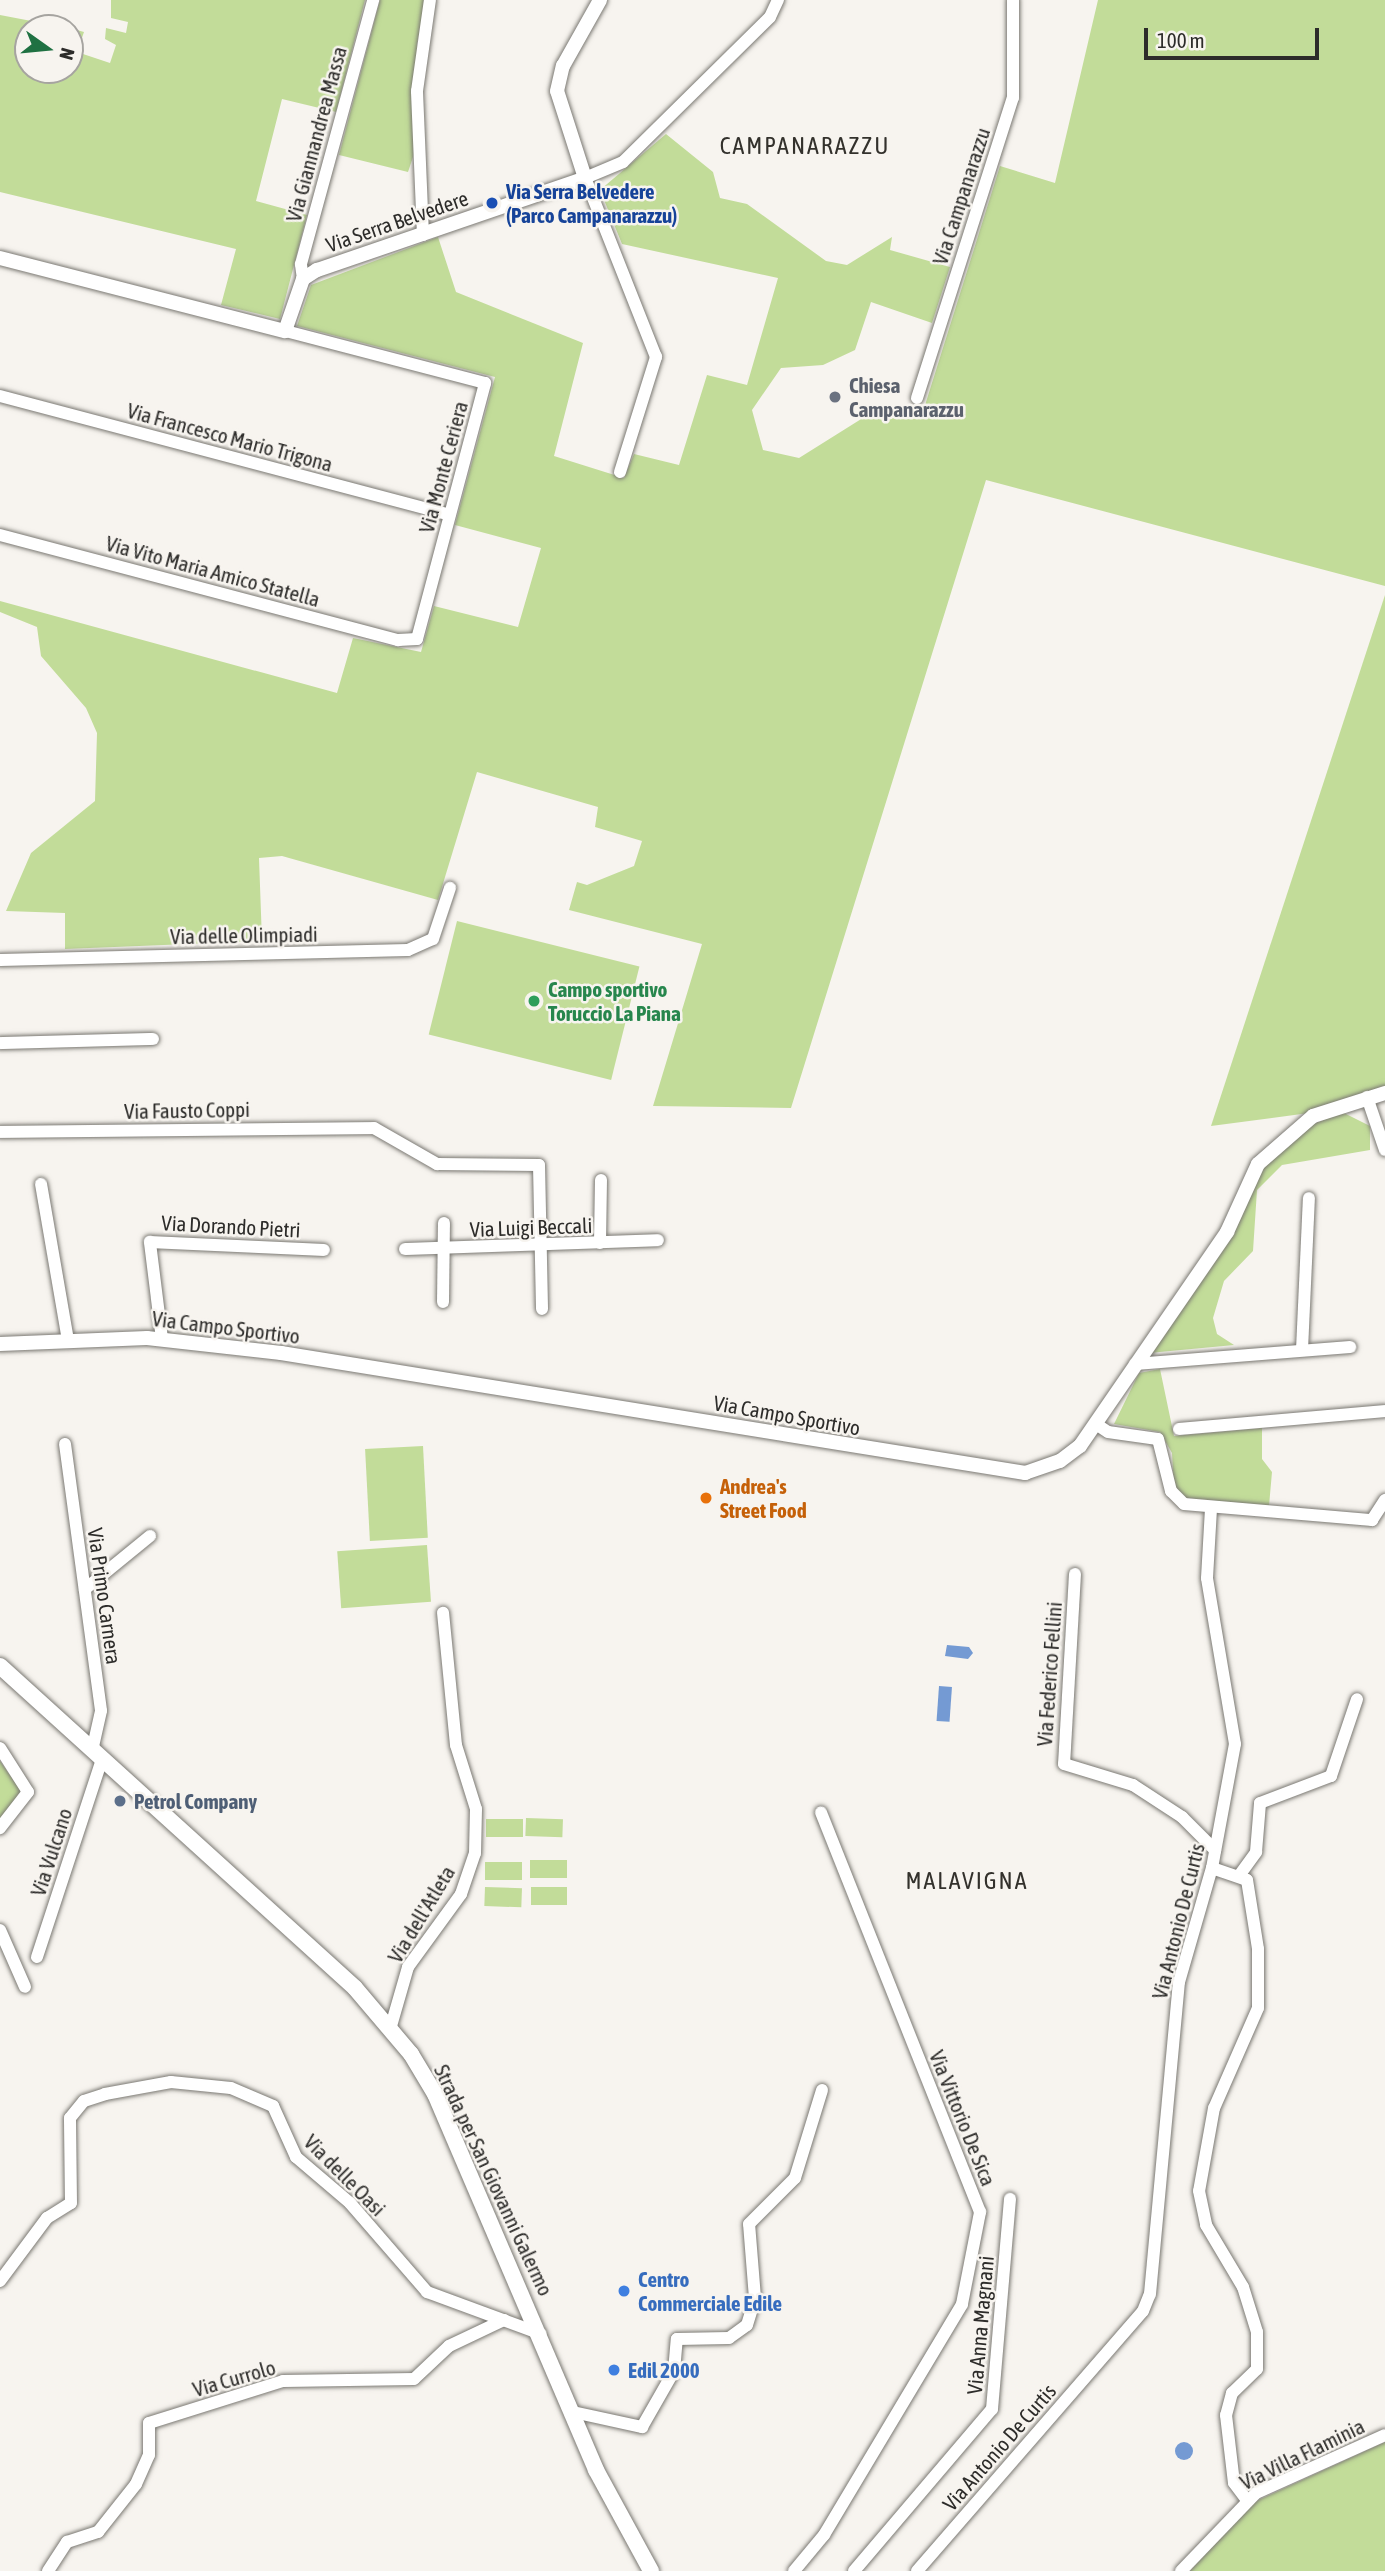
<!DOCTYPE html>
<html>
<head>
<meta charset="utf-8">
<style>
	body { margin:0 }
	#map { position:relative; width:1385px; height:2571px; overflow:hidden; background:#f7f4ef; font-family:"Asap Condensed",sans-serif }
	div>[style] { position:absolute }
	[style*='--x'] { left:calc(var(--x)*1px); top:calc(var(--y)*1px); width:calc(var(--w)*1px); rotate:calc(var(--a)*1deg) }
	.green>* { inset:0; background:#c2dc99; transform-origin:0 0 }
	.water>* { inset:0; background:#749ad3; transform-origin:0 0 }
	.round { border-radius:50% }
	.roads { filter:drop-shadow(0 0 2px #7a7872) drop-shadow(0 0 2px #7a7872) }
	.minor>* { height:12px; margin:-6px; padding:0 6px; transform-origin:6px; border-radius:6px; background:#fff }
	.tertiary>* { height:14px; margin:-7px; padding:0 7px; transform-origin:7px; border-radius:7px; background:#fff }
	.secondary>* { height:16px; margin:-8px; padding:0 8px; transform-origin:8px; border-radius:8px; background:#fff }
	.dots>* { width:19px; height:19px; translate:-50% -50%; box-sizing:border-box; border:4px solid #f7f4ef; border-radius:50% }
	span { translate:-50% -50%; white-space:nowrap; text-align:center; line-height:1.15; -webkit-text-stroke:5px #f7f4ef; paint-order:stroke }
	.street-label { font-size:21px; color:#2d2c2a }
	.transit-label { font-size:21px; color:#164399; font-weight:700 }
	.left { translate:0 -50%; text-align:left }
	.worship-label { font-size:21px; color:#5b616d; font-weight:700 }
	.leisure-label { font-size:21px; color:#27864d; font-weight:700 }
	.food-label { font-size:21px; color:#c56008; font-weight:700 }
	.service-label { font-size:21px; color:#4e5e75; font-weight:700 }
	.shop-label { font-size:21px; color:#366cbe; font-weight:700 }
	.quarter-label { font-size:24px; color:#33312c; letter-spacing:2px }
	.north { position:absolute; left:14px; top:14px; width:70px; height:70px; box-sizing:border-box; background:#f7f4ef; border:2px solid #a6a4a0; border-radius:50%; rotate:105deg; font-size:19px; font-weight:700; line-height:28px; text-align:center; color:#2d2c2a }
	.north::after { content:''; display:block; margin:auto; width:24px; height:32px; background:#1f7142; clip-path:polygon(50% 0,100% 100%,50% 72%,0 100%) }
	.scale { position:absolute; left:1144px; top:28px; width:175px; height:32px; box-sizing:border-box; border:4px solid #2d2c2a; border-top:0; padding-left:9px; font-size:21px; line-height:24px; white-space:nowrap; color:#2d2c2a; -webkit-text-stroke:5px #f7f4ef; paint-order:stroke }
</style>
</head>
<body>
<div id="map">
	<div class="green">
		<div style="clip-path:polygon(111px 0,365px 0,336px 112px,282px 99px,256px 201px,307px 215px,280px 319px,221px 305px,236px 249px,0 192px,0 15px,68px 28px,28px 28px,28px 70px,70px 70px,70px 28px,84px 32px,77px 52px,110px 63px,116px 45px,105px 39px,106px 28px,126px 33px,128px 22px,111px 18px)"></div>
		<div style="clip-path:polygon(380px 0,426px 0,417px 44px,415px 151px,408px 172px,339px 155px)"></div>
		<div style="clip-path:polygon(1098px 0,1385px 0,1385px 586px,986px 480px,791px 1108px,653px 1106px,702px 944px,569px 910px,577px 882px,587px 885px,634px 866px,642px 841px,595px 827px,598px 807px,477px 772px,438px 900px,282px 856px,259px 858px,262px 941px,65px 949px,65px 913px,6px 911px,31px 853px,95px 801px,97px 733px,86px 708px,41px 656px,37px 627px,0 612px,0 601px,337px 693px,353px 638px,421px 652px,434px 606px,518px 627px,541px 548px,455px 525px,495px 377px,297px 326px,311px 285px,438px 237px,456px 292px,583px 343px,554px 456px,624px 478px,634px 454px,679px 465px,707px 375px,747px 385px,778px 278px,622px 244px,600px 190px,666px 134px,713px 172px,720px 198px,747px 204px,826px 261px,847px 265px,892px 237px,890px 250px,950px 267px,932px 323px,871px 302px,855px 350px,823px 365px,781px 368px,752px 410px,763px 450px,799px 458px,866px 416px,921px 418px,1000px 166px,1055px 183px)"></div>
		<div style="clip-path:polygon(1385px 595px,1385px 1087px,1309px 1113px,1211px 1126px)"></div>
		<div style="left:457px;top:921px;width:188px;height:117px;rotate:14deg"></div>
		<div style="clip-path:polygon(1342px 1112px,1370px 1126px,1370px 1150px,1282px 1165px,1257px 1190px,1253px 1251px,1224px 1281px,1213px 1318px,1217px 1334px,1234px 1345px,1149px 1353px,1264px 1166px,1307px 1127px)"></div>
		<div style="clip-path:polygon(1160px 1369px,1174px 1436px,1262px 1428px,1262px 1459px,1272px 1472px,1269px 1506px,1186px 1498px,1174px 1488px,1172px 1453px,1160px 1432px,1114px 1424px,1139px 1373px)"></div>
		<div style="left:423px;top:1446px;width:92px;height:58px;rotate:87deg"></div>
		<div style="left:427px;top:1545px;width:57px;height:90px;rotate:86deg"></div>
		<div style="clip-path:polygon(0 1761px,21px 1791px,0 1820px)"></div>
		<div style="left:526px;top:1818px;width:37px;height:18px;rotate:2deg"></div>
		<div style="left:486px;top:1819px;width:37px;height:18px"></div>
		<div style="left:530px;top:1860px;width:37px;height:18px"></div>
		<div style="left:485px;top:1862px;width:37px;height:18px"></div>
		<div style="left:485px;top:1887px;width:37px;height:19px;rotate:2deg"></div>
		<div style="left:531px;top:1887px;width:36px;height:18px"></div>
		<div style="clip-path:polygon(1385px 2442px,1385px 2571px,1190px 2571px,1252px 2503px)"></div>
	</div>
	<div class="water">
		<div style="clip-path:polygon(947px 1645px,969px 1647px,973px 1653px,968px 1659px,945px 1656px)"></div>
		<div style="left:939px;top:1686px;width:13px;height:35px;rotate:4deg"></div>
		<div class="round" style="left:1175px;top:2442px;width:18px;height:18px"></div>
	</div>
	<div class="roads">
		<div class="minor">
			<div style="--x:423;--y:235;--w:144;--a:-92.4"></div>
			<div style="--x:417;--y:91;--w:92;--a:-81.9"></div>
			<div style="--x:303;--y:279;--w:15;--a:-98"></div>
			<div style="--x:301;--y:264;--w:274;--a:-74.7"></div>
			<div style="--x:0;--y:396;--w:465;--a:14.8"></div>
			<div style="--x:917;--y:398;--w:315;--a:-72.3"></div>
			<div style="--x:1013;--y:98;--w:98;--a:-90"></div>
			<div style="--x:620;--y:472;--w:121;--a:-72.6"></div>
			<div style="--x:656;--y:357;--w:193;--a:-111.6"></div>
			<div style="--x:585;--y:178;--w:41;--a:-22.8"></div>
			<div style="--x:623;--y:162;--w:206;--a:-44.6"></div>
			<div style="--x:770;--y:17;--w:19;--a:-65"></div>
			<div style="--x:0;--y:535;--w:412;--a:14.8"></div>
			<div style="--x:398;--y:640;--w:19;--a:-3"></div>
			<div style="--x:417;--y:639;--w:265;--a:-75.1"></div>
			<div style="--x:485;--y:383;--w:207;--a:-165.4"></div>
			<div style="--x:0;--y:960;--w:408;--a:-1.4"></div>
			<div style="--x:408;--y:950;--w:27;--a:-24"></div>
			<div style="--x:433;--y:939;--w:54;--a:-71.6"></div>
			<div style="--x:0;--y:1043;--w:153;--a:-1.5"></div>
			<div style="--x:1367;--y:1097;--w:56;--a:71.2"></div>
			<div style="--x:0;--y:1132;--w:374;--a:-0.6"></div>
			<div style="--x:374;--y:1128;--w:73;--a:29.7"></div>
			<div style="--x:437;--y:1164;--w:102;--a:0.6"></div>
			<div style="--x:539;--y:1165;--w:144;--a:88.8"></div>
			<div style="--x:41;--y:1184;--w:158;--a:80.2"></div>
			<div style="--x:600;--y:1243;--w:63;--a:-89.1"></div>
			<div style="--x:405;--y:1249;--w:253;--a:-2"></div>
			<div style="--x:443;--y:1302;--w:79;--a:-89.3"></div>
			<div style="--x:162;--y:1339;--w:98;--a:-97.1"></div>
			<div style="--x:150;--y:1242;--w:174;--a:2.6"></div>
			<div style="--x:1302;--y:1350;--w:152;--a:-87.4"></div>
			<div style="--x:1135;--y:1364;--w:216;--a:-4.5"></div>
			<div style="--x:1096;--y:1424;--w:14;--a:34"></div>
			<div style="--x:1108;--y:1432;--w:50;--a:8"></div>
			<div style="--x:1158;--y:1439;--w:54;--a:76"></div>
			<div style="--x:1171;--y:1491;--w:18;--a:45"></div>
			<div style="--x:1184;--y:1504;--w:189;--a:4.9"></div>
			<div style="--x:1372;--y:1520;--w:24;--a:-57"></div>
			<div style="--x:1179;--y:1429;--w:207;--a:-5"></div>
			<div style="--x:65;--y:1444;--w:269;--a:82.3"></div>
			<div style="--x:101;--y:1711;--w:41;--a:102.7"></div>
			<div style="--x:1075;--y:1574;--w:190;--a:93.3"></div>
			<div style="--x:1064;--y:1764;--w:72;--a:16.9"></div>
			<div style="--x:1133;--y:1785;--w:59;--a:33.1"></div>
			<div style="--x:1182;--y:1817;--w:47;--a:45"></div>
			<div style="--x:85;--y:1589;--w:84;--a:-39.2"></div>
			<div style="--x:0;--y:1748;--w:52;--a:57.5"></div>
			<div style="--x:28;--y:1792;--w:46;--a:127.9"></div>
			<div style="--x:1212;--y:1868;--w:37;--a:19"></div>
			<div style="--x:1247;--y:1880;--w:70;--a:80.9"></div>
			<div style="--x:1258;--y:1949;--w:59;--a:90"></div>
			<div style="--x:1258;--y:2008;--w:109;--a:113.7"></div>
			<div style="--x:1214;--y:2108;--w:84;--a:100.2"></div>
			<div style="--x:1199;--y:2191;--w:35;--a:78"></div>
			<div style="--x:1206;--y:2225;--w:72;--a:59.2"></div>
			<div style="--x:1243;--y:2287;--w:47;--a:72.7"></div>
			<div style="--x:1257;--y:2332;--w:37;--a:90"></div>
			<div style="--x:1257;--y:2369;--w:35;--a:136"></div>
			<div style="--x:1232;--y:2393;--w:23;--a:105"></div>
			<div style="--x:1226;--y:2415;--w:68;--a:83.3"></div>
			<div style="--x:1234;--y:2483;--w:20;--a:53"></div>
			<div style="--x:1241;--y:1873;--w:26;--a:-54"></div>
			<div style="--x:1256;--y:1852;--w:49;--a:-85.3"></div>
			<div style="--x:1260;--y:1803;--w:76;--a:-20.8"></div>
			<div style="--x:1331;--y:1776;--w:81;--a:-71.3"></div>
			<div style="--x:0;--y:1930;--w:62;--a:66.3"></div>
			<div style="--x:37;--y:1957;--w:208;--a:-71.8"></div>
			<div style="--x:391;--y:2026;--w:61;--a:-73.9"></div>
			<div style="--x:408;--y:1967;--w:90;--a:-54"></div>
			<div style="--x:461;--y:1894;--w:43;--a:-71.1"></div>
			<div style="--x:475;--y:1853;--w:44;--a:-88.7"></div>
			<div style="--x:476;--y:1809;--w:67;--a:-107.4"></div>
			<div style="--x:456;--y:1745;--w:133;--a:-95.6"></div>
			<div style="--x:0;--y:2281;--w:79;--a:-53.3"></div>
			<div style="--x:47;--y:2218;--w:28;--a:-32"></div>
			<div style="--x:71;--y:2203;--w:85;--a:-90.7"></div>
			<div style="--x:70;--y:2118;--w:22;--a:-51"></div>
			<div style="--x:84;--y:2101;--w:22;--a:-18"></div>
			<div style="--x:105;--y:2094;--w:67;--a:-10.3"></div>
			<div style="--x:171;--y:2082;--w:60;--a:5.7"></div>
			<div style="--x:231;--y:2088;--w:46;--a:23.2"></div>
			<div style="--x:273;--y:2106;--w:56;--a:65.7"></div>
			<div style="--x:296;--y:2157;--w:71;--a:40.4"></div>
			<div style="--x:350;--y:2203;--w:118;--a:49.1"></div>
			<div style="--x:427;--y:2292;--w:121;--a:20.2"></div>
			<div style="--x:573;--y:2412;--w:71;--a:12.3"></div>
			<div style="--x:642;--y:2427;--w:64;--a:-60.3"></div>
			<div style="--x:674;--y:2371;--w:32;--a:-85"></div>
			<div style="--x:677;--y:2339;--w:52;--a:-1.1"></div>
			<div style="--x:729;--y:2338;--w:22;--a:-36"></div>
			<div style="--x:747;--y:2325;--w:28;--a:-73"></div>
			<div style="--x:755;--y:2298;--w:74;--a:-94.6"></div>
			<div style="--x:749;--y:2224;--w:65;--a:-45"></div>
			<div style="--x:795;--y:2178;--w:92;--a:-72.9"></div>
			<div style="--x:48;--y:2571;--w:35;--a:-57"></div>
			<div style="--x:67;--y:2542;--w:33;--a:-18"></div>
			<div style="--x:98;--y:2532;--w:61;--a:-51.6"></div>
			<div style="--x:136;--y:2484;--w:32;--a:-66"></div>
			<div style="--x:149;--y:2455;--w:32;--a:-90"></div>
			<div style="--x:149;--y:2423;--w:140;--a:-17.4"></div>
			<div style="--x:283;--y:2381;--w:131;--a:-0.9"></div>
			<div style="--x:414;--y:2379;--w:48;--a:-43.3"></div>
			<div style="--x:449;--y:2346;--w:61;--a:-25.3"></div>
			<div style="--x:794;--y:2571;--w:47;--a:-50.2"></div>
			<div style="--x:824;--y:2535;--w:269;--a:-59.1"></div>
			<div style="--x:962;--y:2304;--w:94;--a:-78.9"></div>
			<div style="--x:980;--y:2212;--w:430;--a:-111.7"></div>
			<div style="--x:854;--y:2571;--w:213;--a:-49.6"></div>
			<div style="--x:992;--y:2409;--w:211;--a:-85.1"></div>
			<div style="--x:917;--y:2571;--w:344;--a:-49"></div>
			<div style="--x:1143;--y:2311;--w:18;--a:-68"></div>
			<div style="--x:1150;--y:2294;--w:313;--a:-84.7"></div>
			<div style="--x:1179;--y:1982;--w:119;--a:-73.9"></div>
			<div style="--x:1212;--y:1868;--w:126;--a:-79.5"></div>
			<div style="--x:1235;--y:1744;--w:168;--a:-99.6"></div>
			<div style="--x:1207;--y:1578;--w:70;--a:-86.7"></div>
			<div style="--x:1181;--y:2571;--w:108;--a:-46.1"></div>
			<div style="--x:1256;--y:2493;--w:141;--a:-24.2"></div>
		</div>
		<div class="tertiary">
			<div style="--x:0;--y:258;--w:294;--a:14.4"></div>
			<div style="--x:285;--y:331;--w:55;--a:-70.9"></div>
			<div style="--x:303;--y:279;--w:17;--a:-33"></div>
			<div style="--x:317;--y:270;--w:283;--a:-18.9"></div>
			<div style="--x:585;--y:178;--w:91;--a:-107.8"></div>
			<div style="--x:557;--y:91;--w:26;--a:-77"></div>
			<div style="--x:563;--y:66;--w:76;--a:-60.7"></div>
			<div style="--x:0;--y:1344;--w:147;--a:-2.3"></div>
			<div style="--x:147;--y:1338;--w:135;--a:6.4"></div>
			<div style="--x:281;--y:1353;--w:754;--a:9.16"></div>
			<div style="--x:1025;--y:1473;--w:37;--a:-19"></div>
			<div style="--x:1060;--y:1461;--w:25;--a:-37"></div>
			<div style="--x:1080;--y:1446;--w:260;--a:-55.5"></div>
			<div style="--x:1227;--y:1232;--w:75;--a:-65.5"></div>
			<div style="--x:1258;--y:1164;--w:73;--a:-41.1"></div>
			<div style="--x:1313;--y:1116;--w:76;--a:-17.7"></div>
		</div>
		<div class="secondary">
			<div style="--x:0;--y:1666;--w:479;--a:42.2"></div>
			<div style="--x:355;--y:1988;--w:87;--a:49.7"></div>
			<div style="--x:411;--y:2054;--w:47;--a:59"></div>
			<div style="--x:435;--y:2094;--w:409;--a:66.8"></div>
			<div style="--x:596;--y:2470;--w:115;--a:61.4"></div>
		</div>
	</div>
	<div class="dots">
		<div style="left:492px;top:203px;background:#1a4fb4"></div>
		<div style="left:835px;top:397px;background:#6b7280"></div>
		<div style="left:534px;top:1001px;background:#2e9e5b"></div>
		<div style="left:706px;top:1498px;background:#e8710a"></div>
		<div style="left:120px;top:1801px;background:#5c6f8a"></div>
		<div style="left:624px;top:2291px;background:#3f7fe0"></div>
		<div style="left:614px;top:2370px;background:#3f7fe0"></div>
	</div>
	<div class="street-label">
		<span style="left:316px;top:134px;rotate:-75deg">Via Giannandrea Massa</span>
		<span style="left:961px;top:196px;rotate:-72deg">Via Campanarazzu</span>
		<span style="left:397px;top:221px;rotate:-19deg">Via Serra Belvedere</span>
		<span style="left:230px;top:437px;rotate:15deg">Via Francesco Mario Trigona</span>
		<span style="left:443px;top:467px;rotate:-75deg">Via Monte Ceriera</span>
		<span style="left:213px;top:571px;rotate:15deg">Via Vito Maria Amico Statella</span>
		<span style="left:244px;top:935px;rotate:-1deg">Via delle Olimpiadi</span>
		<span style="left:187px;top:1110px;rotate:-1deg">Via Fausto Coppi</span>
		<span style="left:231px;top:1226px;rotate:3deg">Via Dorando Pietri</span>
		<span style="left:531px;top:1227px;rotate:-2deg">Via Luigi Beccali</span>
		<span style="left:226px;top:1327px;rotate:7deg">Via Campo Sportivo</span>
		<span style="left:787px;top:1415px;rotate:10deg">Via Campo Sportivo</span>
		<span style="left:105px;top:1596px;rotate:82deg">Via Primo Carnera</span>
		<span style="left:1049px;top:1674px;rotate:-86deg">Via Federico Fellini</span>
		<span style="left:51px;top:1852px;rotate:-72deg">Via Vulcano</span>
		<span style="left:421px;top:1914px;rotate:-59deg">Via dell'Atleta</span>
		<span style="left:1178px;top:1921px;rotate:-76deg">Via Antonio De Curtis</span>
		<span style="left:963px;top:2118px;rotate:68deg">Via Vittorio De Sica</span>
		<span style="left:345px;top:2175px;rotate:45deg">Via delle Oasi</span>
		<span style="left:494px;top:2180px;rotate:65deg">Strada per San Giovanni Galermo</span>
		<span style="left:980px;top:2325px;rotate:-85deg">Via Anna Magnani</span>
		<span style="left:234px;top:2378px;rotate:-16deg">Via Currolo</span>
		<span style="left:999px;top:2447px;rotate:-49deg">Via Antonio De Curtis</span>
		<span style="left:1302px;top:2454px;rotate:-26deg">Via Villa Flaminia</span>
	</div>
	<div class="transit-label">
		<span class="left" style="left:506px;top:203px">Via Serra Belvedere<br>(Parco Campanarazzu)</span>
	</div>
	<div class="worship-label">
		<span class="left" style="left:849px;top:397px">Chiesa<br>Campanarazzu</span>
	</div>
	<div class="leisure-label">
		<span class="left" style="left:548px;top:1001px">Campo sportivo<br>Toruccio La Piana</span>
	</div>
	<div class="food-label">
		<span class="left" style="left:720px;top:1498px">Andrea's<br>Street Food</span>
	</div>
	<div class="service-label">
		<span class="left" style="left:134px;top:1801px">Petrol Company</span>
	</div>
	<div class="shop-label">
		<span class="left" style="left:638px;top:2291px">Centro<br>Commerciale Edile</span>
		<span class="left" style="left:628px;top:2370px">Edil 2000</span>
	</div>
	<div class="quarter-label">
		<span style="left:805px;top:146px">CAMPANARAZZU</span>
		<span style="left:967px;top:1881px">MALAVIGNA</span>
	</div>
	<div class="north">N</div>
	<div class="scale">100 m</div>
</div>
</body>
</html>
